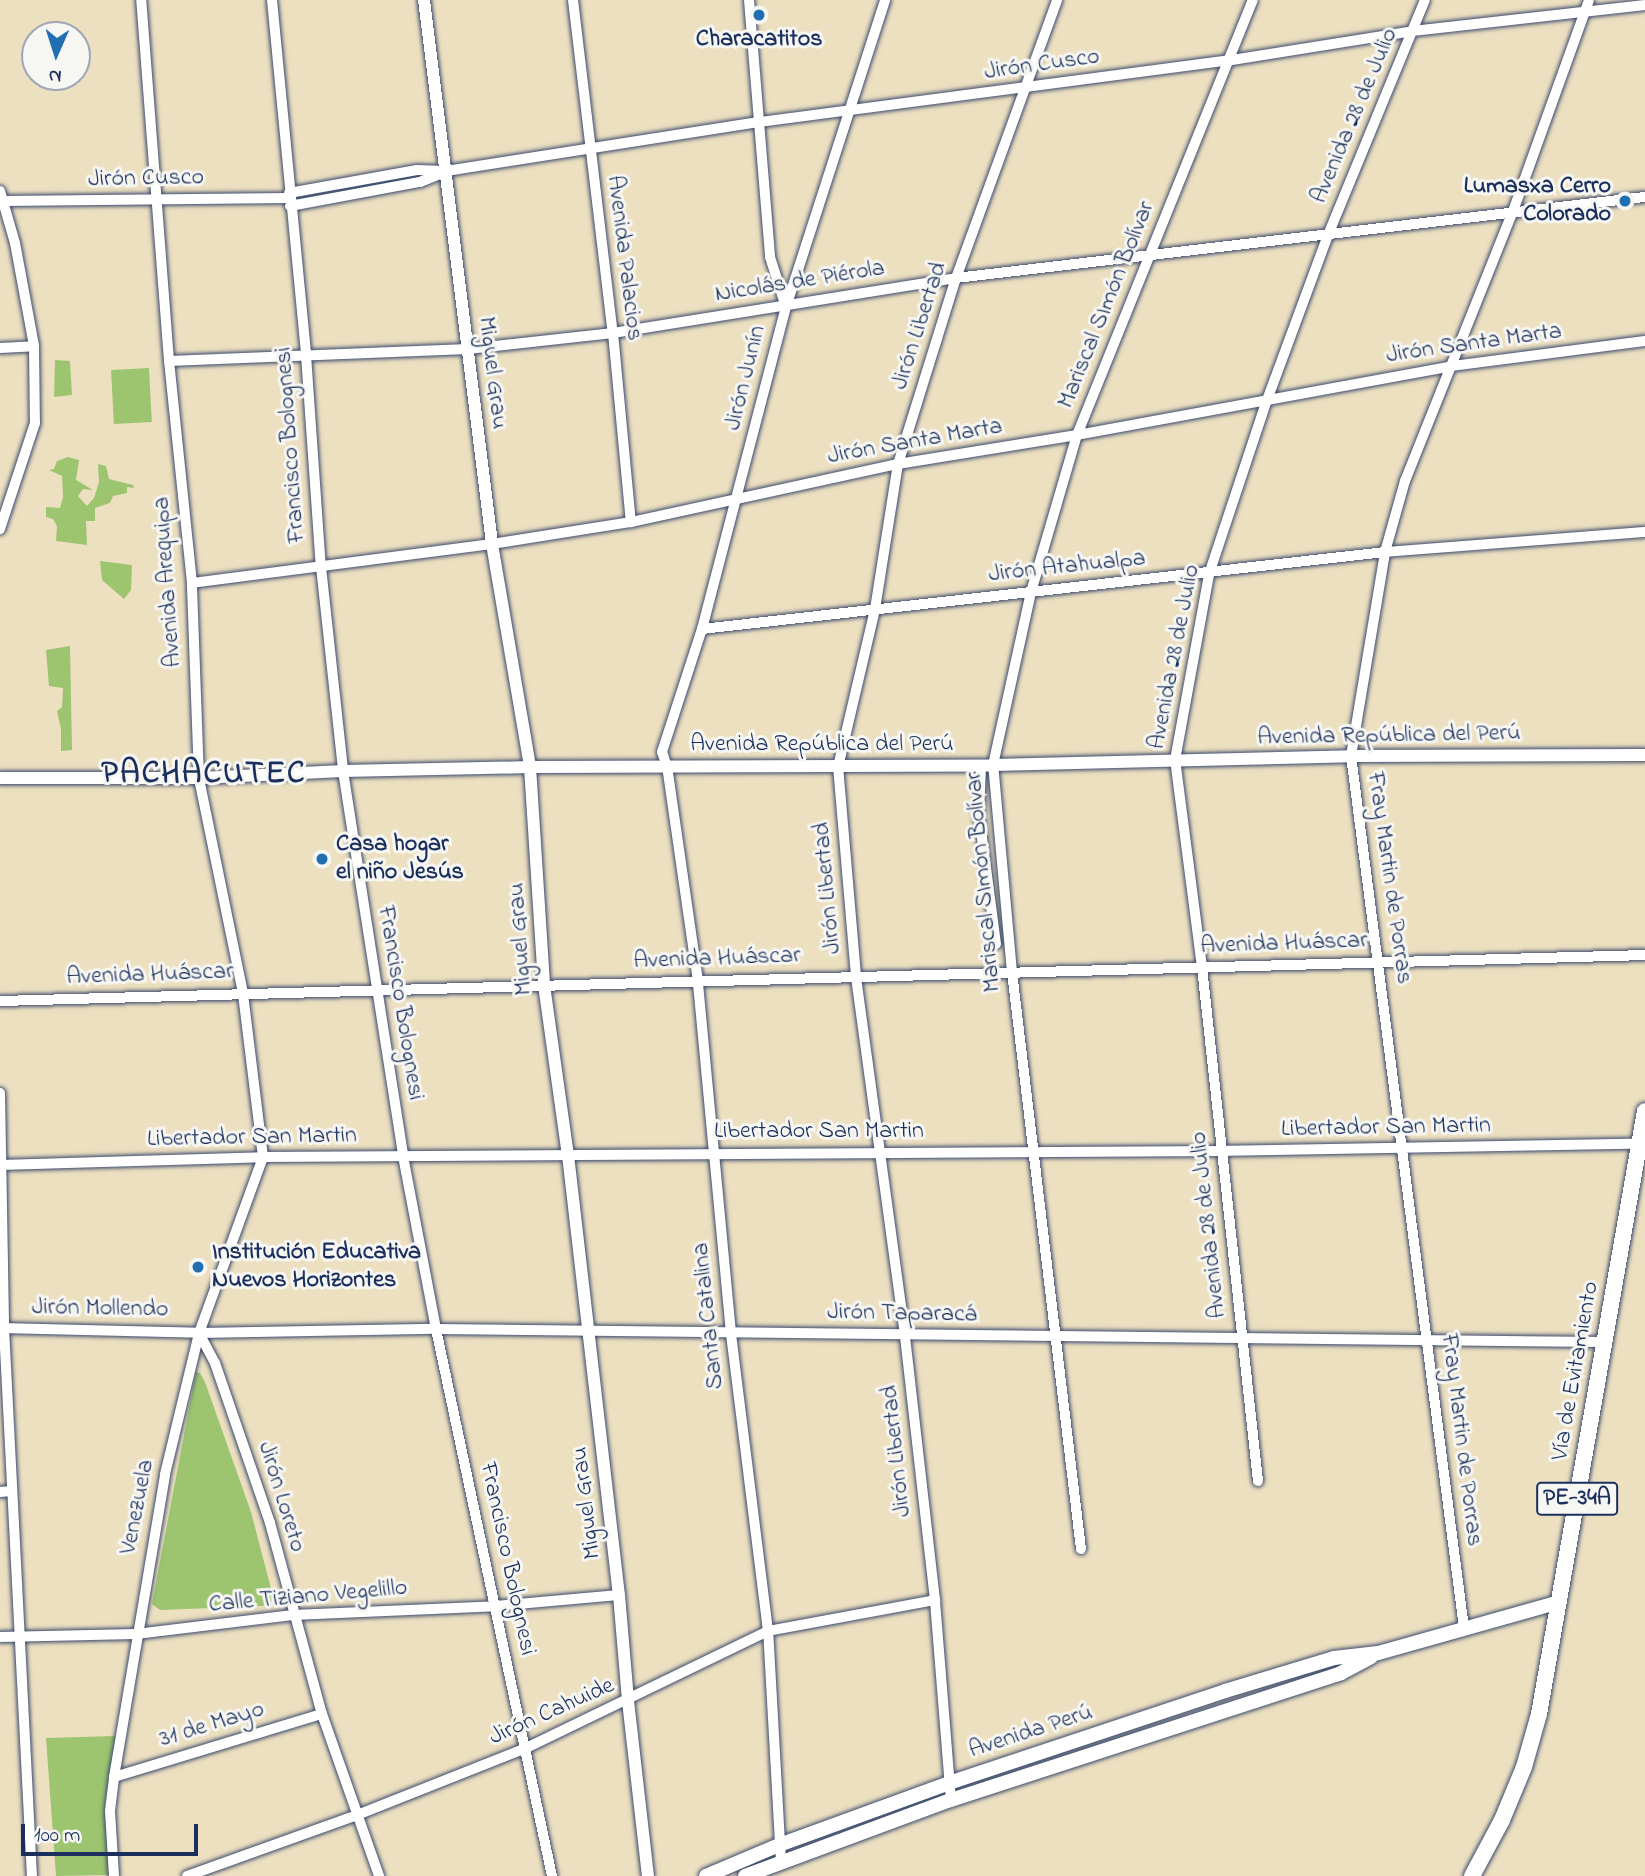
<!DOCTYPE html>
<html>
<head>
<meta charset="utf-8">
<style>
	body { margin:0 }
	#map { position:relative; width:1645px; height:1876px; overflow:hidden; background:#ede0c1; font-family:"Indie Flower",sans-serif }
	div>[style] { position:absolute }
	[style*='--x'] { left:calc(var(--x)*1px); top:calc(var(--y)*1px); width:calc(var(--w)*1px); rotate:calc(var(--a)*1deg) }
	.green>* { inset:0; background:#9dc570; transform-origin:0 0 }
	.roads { filter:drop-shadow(0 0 2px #3a4a6d) drop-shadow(0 0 2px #3a4a6d) }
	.minor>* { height:10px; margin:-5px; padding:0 5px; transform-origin:5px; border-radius:5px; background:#fff }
	.tertiary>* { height:12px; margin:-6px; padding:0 6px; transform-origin:6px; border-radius:6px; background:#fff }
	.secondary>* { height:14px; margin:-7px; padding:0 7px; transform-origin:7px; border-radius:7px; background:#fff }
	.trunk>* { height:16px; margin:-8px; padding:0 8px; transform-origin:8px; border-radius:8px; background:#fff }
	.dots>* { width:19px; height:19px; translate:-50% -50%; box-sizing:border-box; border:4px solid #f6f6f2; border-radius:50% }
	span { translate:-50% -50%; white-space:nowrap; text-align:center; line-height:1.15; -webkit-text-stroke:6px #f6f6f2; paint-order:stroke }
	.shield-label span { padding:2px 5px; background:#f6f6f2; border:2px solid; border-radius:5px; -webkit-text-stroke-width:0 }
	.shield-label { font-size:23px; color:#1b2f5e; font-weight:700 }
	.poi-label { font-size:24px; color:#1b2f5e; font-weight:700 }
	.right { translate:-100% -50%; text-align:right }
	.left { translate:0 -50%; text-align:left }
	.street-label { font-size:24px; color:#1b2f5e }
	.district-label { font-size:32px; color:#1b2f5e; font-weight:700; letter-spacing:2px }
	.north { position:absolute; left:21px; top:21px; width:70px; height:70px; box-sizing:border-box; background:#f6f6f2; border:2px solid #9ea6b7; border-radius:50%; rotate:183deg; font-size:19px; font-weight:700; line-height:28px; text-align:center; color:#1b2f5e }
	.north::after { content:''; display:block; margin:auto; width:24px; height:32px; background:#1f6fb2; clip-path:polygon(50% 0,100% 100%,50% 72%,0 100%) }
	.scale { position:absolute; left:21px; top:1824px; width:177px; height:32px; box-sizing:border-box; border:4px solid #1b2f5e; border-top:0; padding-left:9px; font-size:21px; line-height:24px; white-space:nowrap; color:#1b2f5e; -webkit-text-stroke:5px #f6f6f2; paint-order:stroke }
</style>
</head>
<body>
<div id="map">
	<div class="green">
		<div style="clip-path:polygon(55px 360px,70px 361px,72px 395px,54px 397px)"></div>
		<div style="left:149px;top:368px;width:54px;height:38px;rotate:87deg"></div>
		<div style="clip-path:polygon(68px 457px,79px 460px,76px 480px,93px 490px,83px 489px,78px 496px,87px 506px,94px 498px,99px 482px,98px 464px,106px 466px,109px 479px,133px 485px,134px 488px,127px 487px,127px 493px,113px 496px,110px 503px,95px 508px,95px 521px,86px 521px,87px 545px,56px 541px,57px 526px,53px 519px,46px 517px,46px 507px,60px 508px,63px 497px,62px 476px,49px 470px,54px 469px,57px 461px)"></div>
		<div style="clip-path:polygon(100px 561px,132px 565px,131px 590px,124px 599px,102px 580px)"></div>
		<div style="clip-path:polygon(70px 646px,72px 750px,61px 751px,61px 729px,57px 711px,62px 707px,63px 688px,49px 686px,46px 650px)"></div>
		<div style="clip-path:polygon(196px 1372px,200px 1373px,205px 1382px,251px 1512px,274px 1600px,263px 1606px,160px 1610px,152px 1604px)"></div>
		<div style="clip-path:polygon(116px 1736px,105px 1802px,109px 1875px,56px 1876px,46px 1738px)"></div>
	</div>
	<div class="roads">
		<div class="minor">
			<div style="--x:272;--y:0;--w:357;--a:84.5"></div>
			<div style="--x:306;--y:355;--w:213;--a:86"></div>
			<div style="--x:321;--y:567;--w:205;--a:83.8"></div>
			<div style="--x:343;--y:771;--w:390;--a:81.1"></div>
			<div style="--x:403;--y:1156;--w:176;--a:79.2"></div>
			<div style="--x:436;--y:1329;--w:559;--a:78.03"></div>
			<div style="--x:573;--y:0;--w:335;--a:83.2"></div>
			<div style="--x:613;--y:333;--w:190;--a:84.6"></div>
			<div style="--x:749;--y:0;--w:258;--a:85.3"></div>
			<div style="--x:770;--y:257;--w:52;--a:72.3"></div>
			<div style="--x:0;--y:191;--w:54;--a:73.9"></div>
			<div style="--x:15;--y:243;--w:105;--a:79.5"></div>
			<div style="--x:34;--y:346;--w:77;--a:89.3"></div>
			<div style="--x:35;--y:423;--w:112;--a:108.3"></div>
			<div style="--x:289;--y:193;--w:130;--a:-10.2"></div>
			<div style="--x:417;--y:170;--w:29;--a:2"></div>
			<div style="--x:446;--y:171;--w:318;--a:-8.9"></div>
			<div style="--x:760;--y:122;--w:470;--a:-7.5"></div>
			<div style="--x:1226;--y:61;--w:189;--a:-9.1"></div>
			<div style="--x:1413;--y:31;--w:233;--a:-6.4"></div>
			<div style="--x:3;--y:201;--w:286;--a:-0.6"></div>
			<div style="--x:290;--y:206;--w:132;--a:-10.5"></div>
			<div style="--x:420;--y:182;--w:24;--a:-22"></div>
			<div style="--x:0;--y:348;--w:34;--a:-3"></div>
			<div style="--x:169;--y:361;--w:299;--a:-2.3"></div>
			<div style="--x:468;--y:349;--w:146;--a:-6.3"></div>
			<div style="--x:613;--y:333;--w:347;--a:-9.1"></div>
			<div style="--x:956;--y:278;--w:694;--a:-6.71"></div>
			<div style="--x:192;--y:583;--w:303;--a:-7.4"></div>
			<div style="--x:492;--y:544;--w:141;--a:-9"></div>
			<div style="--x:631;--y:522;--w:273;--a:-12.3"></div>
			<div style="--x:898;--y:464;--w:181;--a:-9.2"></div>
			<div style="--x:1077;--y:435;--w:381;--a:-10.4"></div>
			<div style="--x:1452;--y:366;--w:195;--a:-7.4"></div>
			<div style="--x:702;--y:629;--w:687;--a:-6.43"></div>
			<div style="--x:1385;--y:552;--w:261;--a:-4.4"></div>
			<div style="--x:981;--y:765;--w:50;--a:92.3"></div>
			<div style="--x:979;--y:815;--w:130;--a:82.5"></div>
			<div style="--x:0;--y:1001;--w:1646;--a:-1.6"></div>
			<div style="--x:0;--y:1093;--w:235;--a:89"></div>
			<div style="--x:4;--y:1328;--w:549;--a:87.08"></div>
			<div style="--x:0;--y:1165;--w:263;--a:-1.7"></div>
			<div style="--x:263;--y:1157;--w:958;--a:-0.36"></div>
			<div style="--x:1221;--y:1151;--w:418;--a:-1"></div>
			<div style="--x:0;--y:1328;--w:199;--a:1.4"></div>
			<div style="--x:199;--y:1333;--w:237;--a:-1"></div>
			<div style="--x:436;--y:1329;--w:1169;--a:0.64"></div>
			<div style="--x:199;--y:1333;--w:34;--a:62"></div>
			<div style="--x:215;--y:1363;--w:169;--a:71"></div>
			<div style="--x:270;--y:1523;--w:198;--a:74.8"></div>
			<div style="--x:322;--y:1714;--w:172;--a:70.6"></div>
			<div style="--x:1258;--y:1481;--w:517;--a:-96.22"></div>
			<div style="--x:1202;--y:967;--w:209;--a:-97.4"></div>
			<div style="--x:1175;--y:760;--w:189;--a:-79.6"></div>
			<div style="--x:1209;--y:574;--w:183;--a:-71.6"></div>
			<div style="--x:1267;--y:400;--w:176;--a:-69.7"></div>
			<div style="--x:1328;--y:235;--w:254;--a:-67.6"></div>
			<div style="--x:0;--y:1492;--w:12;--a:-5"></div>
			<div style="--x:1081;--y:1549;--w:581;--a:-96.82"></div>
			<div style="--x:1012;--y:972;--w:208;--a:-95.2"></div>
			<div style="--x:993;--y:765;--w:177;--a:-77.6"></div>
			<div style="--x:1031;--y:592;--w:164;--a:-73.7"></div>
			<div style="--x:1077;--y:435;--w:469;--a:-68"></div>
			<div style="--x:1464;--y:1628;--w:879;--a:-97.38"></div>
			<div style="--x:1351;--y:756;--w:207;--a:-80.5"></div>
			<div style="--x:1385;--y:552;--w:74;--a:-74.3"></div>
			<div style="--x:1405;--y:481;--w:288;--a:-68.2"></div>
			<div style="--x:1512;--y:214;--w:227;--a:-70.2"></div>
			<div style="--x:0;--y:1637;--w:136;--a:-1.3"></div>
			<div style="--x:136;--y:1634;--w:158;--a:-6.9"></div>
			<div style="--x:293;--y:1615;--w:203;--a:-2.5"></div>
			<div style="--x:496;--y:1606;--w:123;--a:-5.1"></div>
			<div style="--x:114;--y:1777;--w:217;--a:-16.9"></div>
			<div style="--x:951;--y:1800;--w:201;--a:-94.6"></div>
			<div style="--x:935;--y:1600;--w:267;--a:-96.5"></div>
			<div style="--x:905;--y:1335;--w:362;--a:-97.8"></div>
			<div style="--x:856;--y:976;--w:210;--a:-94.9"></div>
			<div style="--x:838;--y:767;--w:162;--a:-76.8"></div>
			<div style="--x:875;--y:609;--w:147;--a:-81"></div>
			<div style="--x:898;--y:464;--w:195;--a:-72.7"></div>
			<div style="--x:956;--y:278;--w:296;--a:-70"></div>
			<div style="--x:781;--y:1861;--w:230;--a:-93.2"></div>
			<div style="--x:768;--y:1631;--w:300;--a:-97.1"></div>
			<div style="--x:731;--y:1333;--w:354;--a:-95.4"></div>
			<div style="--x:698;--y:981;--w:216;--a:-98.2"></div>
			<div style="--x:667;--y:767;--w:16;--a:-108"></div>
			<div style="--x:662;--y:752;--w:129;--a:-72"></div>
			<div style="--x:702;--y:629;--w:333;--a:-75.4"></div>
			<div style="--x:786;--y:307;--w:323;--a:-72.1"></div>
			<div style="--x:114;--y:1876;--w:65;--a:-93.5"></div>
			<div style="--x:110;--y:1811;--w:34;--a:-83"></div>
			<div style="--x:114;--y:1777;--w:307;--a:-80.4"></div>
			<div style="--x:165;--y:1474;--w:145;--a:-76.4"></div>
			<div style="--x:199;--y:1333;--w:187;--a:-70"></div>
			<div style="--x:263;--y:1157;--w:165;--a:-97"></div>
			<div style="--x:243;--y:993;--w:219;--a:-101.6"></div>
			<div style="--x:199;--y:778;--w:195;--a:-92.1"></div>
			<div style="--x:192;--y:583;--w:223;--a:-95.9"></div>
			<div style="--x:169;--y:361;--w:362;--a:-94.4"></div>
			<div style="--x:187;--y:1876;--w:181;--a:-19.7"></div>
			<div style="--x:357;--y:1815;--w:182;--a:-21.6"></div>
			<div style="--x:526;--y:1748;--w:269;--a:-25.8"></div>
			<div style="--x:768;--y:1631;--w:170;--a:-10.5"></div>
		</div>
		<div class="tertiary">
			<div style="--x:424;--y:0;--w:548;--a:82.87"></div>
			<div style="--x:492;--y:544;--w:226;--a:80.3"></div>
			<div style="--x:530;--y:767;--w:218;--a:86.3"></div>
			<div style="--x:544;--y:985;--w:172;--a:82"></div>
			<div style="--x:568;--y:1155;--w:443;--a:83.4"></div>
			<div style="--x:619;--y:1595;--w:106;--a:85.1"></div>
			<div style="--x:628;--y:1701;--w:176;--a:83.5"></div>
			<div style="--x:0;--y:778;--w:199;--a:0"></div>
			<div style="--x:199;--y:778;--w:144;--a:-2.8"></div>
			<div style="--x:343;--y:771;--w:187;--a:-1.2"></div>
			<div style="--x:530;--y:767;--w:463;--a:-0.2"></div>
			<div style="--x:993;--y:765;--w:358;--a:-1.4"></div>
			<div style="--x:1351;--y:756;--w:294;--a:-0.2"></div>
		</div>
		<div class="secondary">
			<div style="--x:706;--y:1876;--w:79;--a:-23"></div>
			<div style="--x:779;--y:1845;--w:181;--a:-20"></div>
			<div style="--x:949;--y:1783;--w:291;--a:-18.4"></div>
			<div style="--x:1225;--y:1691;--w:114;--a:-16.8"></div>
			<div style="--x:1334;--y:1658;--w:44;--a:-6.5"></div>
			<div style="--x:1378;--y:1653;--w:188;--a:-15.7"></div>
			<div style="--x:745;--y:1876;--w:220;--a:-20.3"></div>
			<div style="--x:951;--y:1800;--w:410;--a:-18"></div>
			<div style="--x:1341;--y:1673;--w:34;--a:-28"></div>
		</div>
		<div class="trunk">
			<div style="--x:1472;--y:1876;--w:64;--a:-61.8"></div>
			<div style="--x:1502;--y:1820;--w:57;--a:-67.5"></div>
			<div style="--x:1524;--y:1767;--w:55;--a:-74.2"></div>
			<div style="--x:1539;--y:1714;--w:612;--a:-80.03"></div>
		</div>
	</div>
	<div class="dots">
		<div style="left:759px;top:15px;background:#1f6fb2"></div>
		<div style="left:1625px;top:201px;background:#1f6fb2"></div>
		<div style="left:322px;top:859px;background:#1f6fb2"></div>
		<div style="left:198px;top:1267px;background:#1f6fb2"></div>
	</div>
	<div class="shield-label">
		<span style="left:1577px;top:1499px">PE-34A</span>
	</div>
	<div class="poi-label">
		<span style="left:759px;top:40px">Characatitos</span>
		<span class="right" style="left:1611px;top:201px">Lumasxa Cerro<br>Colorado</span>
		<span class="left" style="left:336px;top:859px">Casa hogar<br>el niño Jesús</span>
		<span class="left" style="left:212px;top:1267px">Institución Educativa<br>Nuevos Horizontes</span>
	</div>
	<div class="street-label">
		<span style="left:1042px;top:65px;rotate:-8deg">Jirón Cusco</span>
		<span style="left:1355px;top:116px;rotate:-67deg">Avenida 28 de Julio</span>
		<span style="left:146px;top:179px;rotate:-1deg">Jirón Cusco</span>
		<span style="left:624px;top:258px;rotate:83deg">Avenida Palacios</span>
		<span style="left:800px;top:282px;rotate:-9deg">Nicolás de Piérola</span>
		<span style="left:1107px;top:305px;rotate:-68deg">Mariscal SImón Bolívar</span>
		<span style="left:920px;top:326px;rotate:-72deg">Jirón Libertad</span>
		<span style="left:1474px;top:344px;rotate:-8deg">Jirón Santa Marta</span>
		<span style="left:492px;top:373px;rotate:83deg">Miguel Grau</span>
		<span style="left:746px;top:378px;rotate:-76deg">Jirón Junín</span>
		<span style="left:915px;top:442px;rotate:-10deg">Jirón Santa Marta</span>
		<span style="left:291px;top:445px;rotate:-94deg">Francisco Bolognesi</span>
		<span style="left:1067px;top:567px;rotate:-6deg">Jirón Atahualpa</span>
		<span style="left:168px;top:582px;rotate:-94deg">Avenida Arequipa</span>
		<span style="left:1175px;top:657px;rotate:-79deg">Avenida 28 de Julio</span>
		<span style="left:1389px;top:736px;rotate:-1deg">Avenida República del Perú</span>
		<span style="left:822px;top:745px">Avenida República del Perú</span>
		<span style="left:1389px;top:878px;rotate:82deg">Fray Martin de Porras</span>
		<span style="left:984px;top:882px;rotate:-95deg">Mariscal SImón Bolívar</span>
		<span style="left:828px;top:888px;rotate:-95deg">Jirón Libertad</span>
		<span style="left:521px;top:939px;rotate:-94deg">Miguel Grau</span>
		<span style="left:1284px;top:944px;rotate:-2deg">Avenida Huáscar</span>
		<span style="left:717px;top:959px;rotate:-2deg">Avenida Huáscar</span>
		<span style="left:150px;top:975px;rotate:-2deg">Avenida Huáscar</span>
		<span style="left:400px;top:1003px;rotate:81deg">Francisco Bolognesi</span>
		<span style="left:1386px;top:1128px;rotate:-1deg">Libertador San Martin</span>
		<span style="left:819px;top:1132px">Libertador San Martin</span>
		<span style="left:252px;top:1138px;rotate:-1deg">Libertador San Martin</span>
		<span style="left:1209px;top:1225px;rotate:-96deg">Avenida 28 de Julio</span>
		<span style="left:100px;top:1309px;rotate:1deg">Jirón Mollendo</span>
		<span style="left:902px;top:1314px;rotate:1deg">Jirón Taparacá</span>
		<span style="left:709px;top:1316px;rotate:-96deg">Santa Catalina</span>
		<span style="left:1576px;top:1371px;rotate:-80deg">Vía de Evitamiento</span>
		<span style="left:1461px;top:1440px;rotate:83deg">Fray Martin de Porras</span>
		<span style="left:897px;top:1451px;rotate:-96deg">Jirón Libertad</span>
		<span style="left:281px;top:1497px;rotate:73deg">Jirón Loreto</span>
		<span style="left:587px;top:1503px;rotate:-97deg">Miguel Grau</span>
		<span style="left:138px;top:1507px;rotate:-79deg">Venezuela</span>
		<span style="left:507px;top:1559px;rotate:78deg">Francisco Bolognesi</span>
		<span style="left:308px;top:1597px;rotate:-5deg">Calle Tiziano Vegelillo</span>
		<span style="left:552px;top:1712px;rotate:-24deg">Jirón Cahuide</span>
		<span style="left:212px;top:1725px;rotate:-17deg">31 de Mayo</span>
		<span style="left:1031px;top:1732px;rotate:-18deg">Avenida Perú</span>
	</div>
	<div class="district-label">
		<span style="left:204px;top:775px">PACHACUTEC</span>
	</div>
	<div class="north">N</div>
	<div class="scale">100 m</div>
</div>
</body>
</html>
